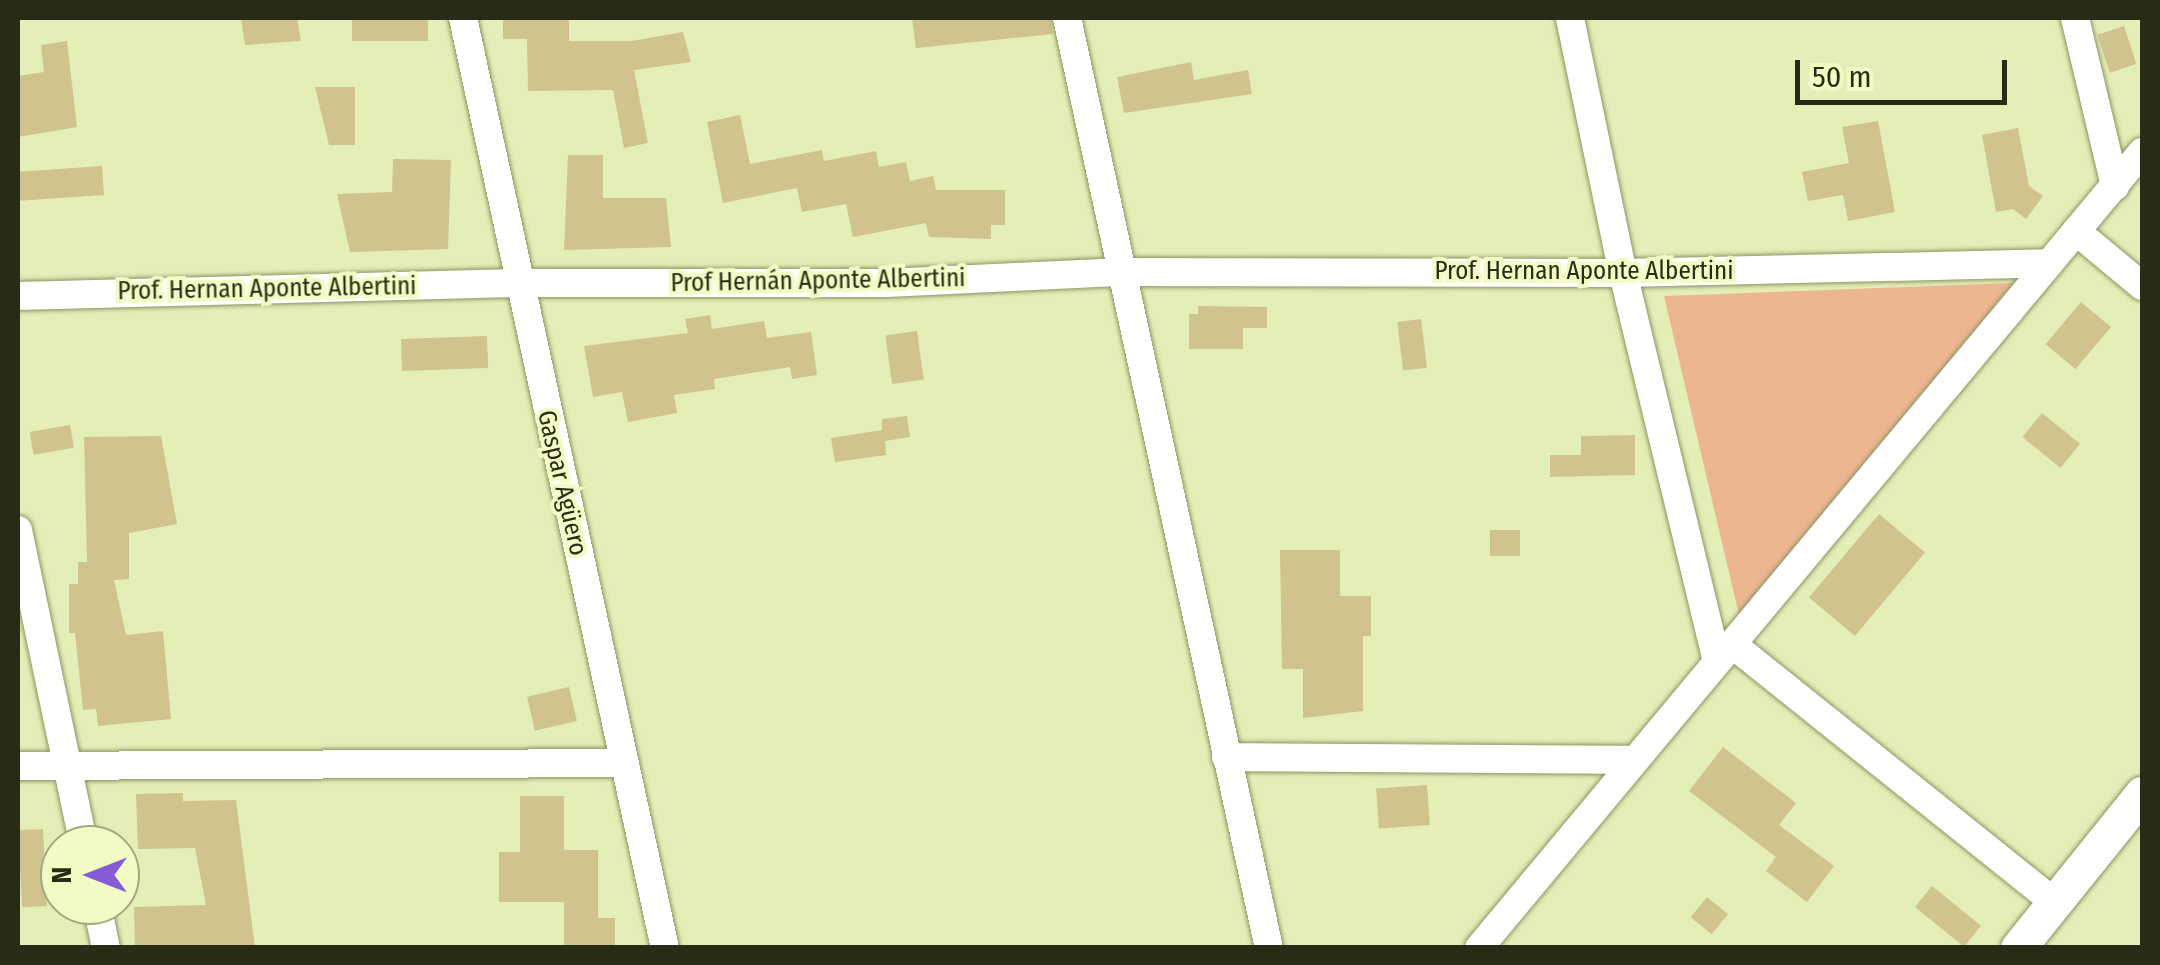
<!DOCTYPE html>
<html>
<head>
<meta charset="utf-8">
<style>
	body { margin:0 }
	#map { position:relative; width:2160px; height:965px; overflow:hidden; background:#e4eeb7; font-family:"Fira Sans Condensed",sans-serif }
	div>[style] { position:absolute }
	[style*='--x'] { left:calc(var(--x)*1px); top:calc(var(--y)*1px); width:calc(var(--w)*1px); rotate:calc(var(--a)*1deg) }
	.green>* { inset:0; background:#ecb691 }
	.building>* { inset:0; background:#d0c38d; transform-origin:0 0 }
	.roads { filter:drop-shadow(0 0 2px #8c9561) drop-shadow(0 0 2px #8c9561) }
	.minor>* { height:28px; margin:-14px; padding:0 14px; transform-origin:14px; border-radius:14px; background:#fff }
	.tertiary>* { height:35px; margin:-17.5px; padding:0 17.5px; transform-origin:17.5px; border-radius:17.5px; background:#fff }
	span { translate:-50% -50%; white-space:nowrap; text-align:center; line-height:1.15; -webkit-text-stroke:8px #f1fcc4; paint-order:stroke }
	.street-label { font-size:25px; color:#282c16 }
	.frame { position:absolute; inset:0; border:20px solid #282c16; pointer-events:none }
	.north { position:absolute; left:40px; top:825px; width:100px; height:100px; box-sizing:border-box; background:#f1fcc4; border:2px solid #a1a97e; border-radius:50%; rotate:270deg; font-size:28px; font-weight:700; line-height:40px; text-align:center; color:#282c16 }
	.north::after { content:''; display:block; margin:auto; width:35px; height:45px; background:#865cd6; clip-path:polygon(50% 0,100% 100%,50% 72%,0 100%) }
	.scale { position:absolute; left:1795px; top:60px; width:212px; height:45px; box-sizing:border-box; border:5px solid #282c16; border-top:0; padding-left:12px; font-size:30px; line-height:35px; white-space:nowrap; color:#282c16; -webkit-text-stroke:8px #f1fcc4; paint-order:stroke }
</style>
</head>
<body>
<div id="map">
	<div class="green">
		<div style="clip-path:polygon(2014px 283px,1739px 615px,1664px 296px)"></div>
	</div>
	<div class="building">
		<div style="clip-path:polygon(241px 18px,297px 18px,301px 41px,245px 45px)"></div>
		<div style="left:352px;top:18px;width:76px;height:23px"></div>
		<div style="clip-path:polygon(503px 18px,569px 18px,569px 41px,632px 41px,683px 32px,691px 62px,634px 70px,648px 143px,624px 148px,613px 90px,528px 91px,527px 39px,503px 39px)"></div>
		<div style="clip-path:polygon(912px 18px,1050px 18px,1053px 34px,916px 48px)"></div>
		<div style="left:2124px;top:26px;width:40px;height:28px;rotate:72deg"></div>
		<div style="clip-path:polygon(67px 41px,77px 127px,18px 137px,18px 76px,44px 72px,41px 45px)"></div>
		<div style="clip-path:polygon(1191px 62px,1194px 80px,1248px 70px,1252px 94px,1124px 113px,1117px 77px)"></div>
		<div style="clip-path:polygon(315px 87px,355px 87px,355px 145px,329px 145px)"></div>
		<div style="clip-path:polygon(740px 115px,750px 164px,822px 150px,824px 161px,876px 151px,879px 167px,906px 162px,910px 181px,933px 176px,936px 190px,1005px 190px,1005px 225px,991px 225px,991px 239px,929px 237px,926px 223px,853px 237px,846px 204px,802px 212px,797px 188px,723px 203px,707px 122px)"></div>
		<div style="clip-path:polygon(1878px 121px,1895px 212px,1848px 221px,1843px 195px,1808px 201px,1802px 172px,1849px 163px,1842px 127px)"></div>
		<div style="clip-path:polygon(2018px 128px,2029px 186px,2043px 196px,2026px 219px,2013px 209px,1996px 212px,1982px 135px)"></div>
		<div style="clip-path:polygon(568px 155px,603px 155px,603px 198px,666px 198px,671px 247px,564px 250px)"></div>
		<div style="clip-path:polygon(393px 159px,451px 160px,448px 249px,350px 252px,337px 194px,392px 192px)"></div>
		<div style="left:102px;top:166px;width:29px;height:84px;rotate:86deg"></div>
		<div style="left:2081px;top:302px;width:39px;height:55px;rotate:40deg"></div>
		<div style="clip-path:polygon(1198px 306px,1267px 307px,1267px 328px,1243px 328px,1243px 349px,1189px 349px,1189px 314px,1198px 314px)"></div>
		<div style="clip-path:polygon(710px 315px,712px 329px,764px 321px,767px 338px,811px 332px,817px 375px,792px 379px,790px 367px,714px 379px,715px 389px,674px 395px,677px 413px,628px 422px,622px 392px,593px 397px,584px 346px,688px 333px,685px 319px)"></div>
		<div style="left:1421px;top:319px;width:49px;height:24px;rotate:83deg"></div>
		<div style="left:917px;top:331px;width:49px;height:32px;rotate:82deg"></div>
		<div style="left:487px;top:336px;width:32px;height:86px;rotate:88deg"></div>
		<div style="left:2042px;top:413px;width:49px;height:31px;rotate:39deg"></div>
		<div style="clip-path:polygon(907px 416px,910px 437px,885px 441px,886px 455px,835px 462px,831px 438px,882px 430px,882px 419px)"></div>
		<div style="left:70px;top:425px;width:23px;height:41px;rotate:80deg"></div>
		<div style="clip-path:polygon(1635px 435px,1635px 475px,1550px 477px,1550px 455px,1581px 455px,1581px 436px)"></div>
		<div style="clip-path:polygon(161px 436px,177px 524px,129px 533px,129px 579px,114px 580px,126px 635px,163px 631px,171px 719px,98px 726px,96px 709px,83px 710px,75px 633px,69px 633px,69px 584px,78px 584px,78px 562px,87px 562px,84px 437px)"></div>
		<div style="left:1879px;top:514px;width:60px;height:109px;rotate:40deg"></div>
		<div style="left:1490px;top:530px;width:30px;height:26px"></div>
		<div style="clip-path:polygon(1280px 550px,1340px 550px,1340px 596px,1371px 596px,1371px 636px,1363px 636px,1363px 711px,1303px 718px,1303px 669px,1282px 669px)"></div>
		<div style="left:569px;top:687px;width:35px;height:43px;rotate:77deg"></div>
		<div style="clip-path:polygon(1723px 747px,1796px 803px,1779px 825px,1834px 866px,1807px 902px,1766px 871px,1776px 857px,1689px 791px)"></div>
		<div style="left:1427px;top:785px;width:40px;height:51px;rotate:86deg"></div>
		<div style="clip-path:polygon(183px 793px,183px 801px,236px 800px,255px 948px,135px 948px,134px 907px,206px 905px,195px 848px,138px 849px,136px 794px)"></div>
		<div style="clip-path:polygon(520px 796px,564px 796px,564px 850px,598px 850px,598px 918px,615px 918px,615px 948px,564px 948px,564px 902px,499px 902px,499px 852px,520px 852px)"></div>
		<div style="left:43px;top:829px;width:77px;height:25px;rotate:87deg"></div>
		<div style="left:1932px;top:886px;width:63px;height:27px;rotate:39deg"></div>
		<div style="left:1707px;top:897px;width:27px;height:26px;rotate:39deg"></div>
	</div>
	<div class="roads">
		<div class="minor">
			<div style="--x:463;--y:18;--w:952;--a:77.75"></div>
			<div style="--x:1067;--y:18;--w:952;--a:77.75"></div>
			<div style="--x:1570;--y:18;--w:260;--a:78.3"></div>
			<div style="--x:1623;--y:273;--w:399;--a:76.4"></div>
			<div style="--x:2075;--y:18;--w:173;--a:76.6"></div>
			<div style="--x:2076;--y:231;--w:86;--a:39.8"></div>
			<div style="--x:18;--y:296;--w:499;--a:-1.5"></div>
			<div style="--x:517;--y:283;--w:370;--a:0"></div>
			<div style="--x:887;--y:283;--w:231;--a:-2.7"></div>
			<div style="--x:1118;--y:272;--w:505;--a:0.11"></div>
			<div style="--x:1623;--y:273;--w:426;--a:-1.3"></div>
			<div style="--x:18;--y:530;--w:322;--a:78.2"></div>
			<div style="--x:1732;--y:644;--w:414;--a:38.7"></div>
			<div style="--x:1226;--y:757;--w:409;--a:0.4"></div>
			<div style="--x:18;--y:766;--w:606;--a:-0.28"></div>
			<div style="--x:97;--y:905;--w:44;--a:78.2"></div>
			<div style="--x:1479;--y:948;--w:1036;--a:-50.21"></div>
		</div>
		<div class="tertiary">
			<div style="--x:2018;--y:948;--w:198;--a:-51.2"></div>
		</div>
	</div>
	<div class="street-label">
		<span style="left:1584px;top:271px">Prof. Hernan Aponte Albertini</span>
		<span style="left:818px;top:281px;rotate:-1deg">Prof Hernán Aponte Albertini</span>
		<span style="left:267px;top:289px;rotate:-1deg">Prof. Hernan Aponte Albertini</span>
		<span style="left:562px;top:483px;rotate:77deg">Gaspar Agüero</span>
	</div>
	<div class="frame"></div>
	<div class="north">N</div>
	<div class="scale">50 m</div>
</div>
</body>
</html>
